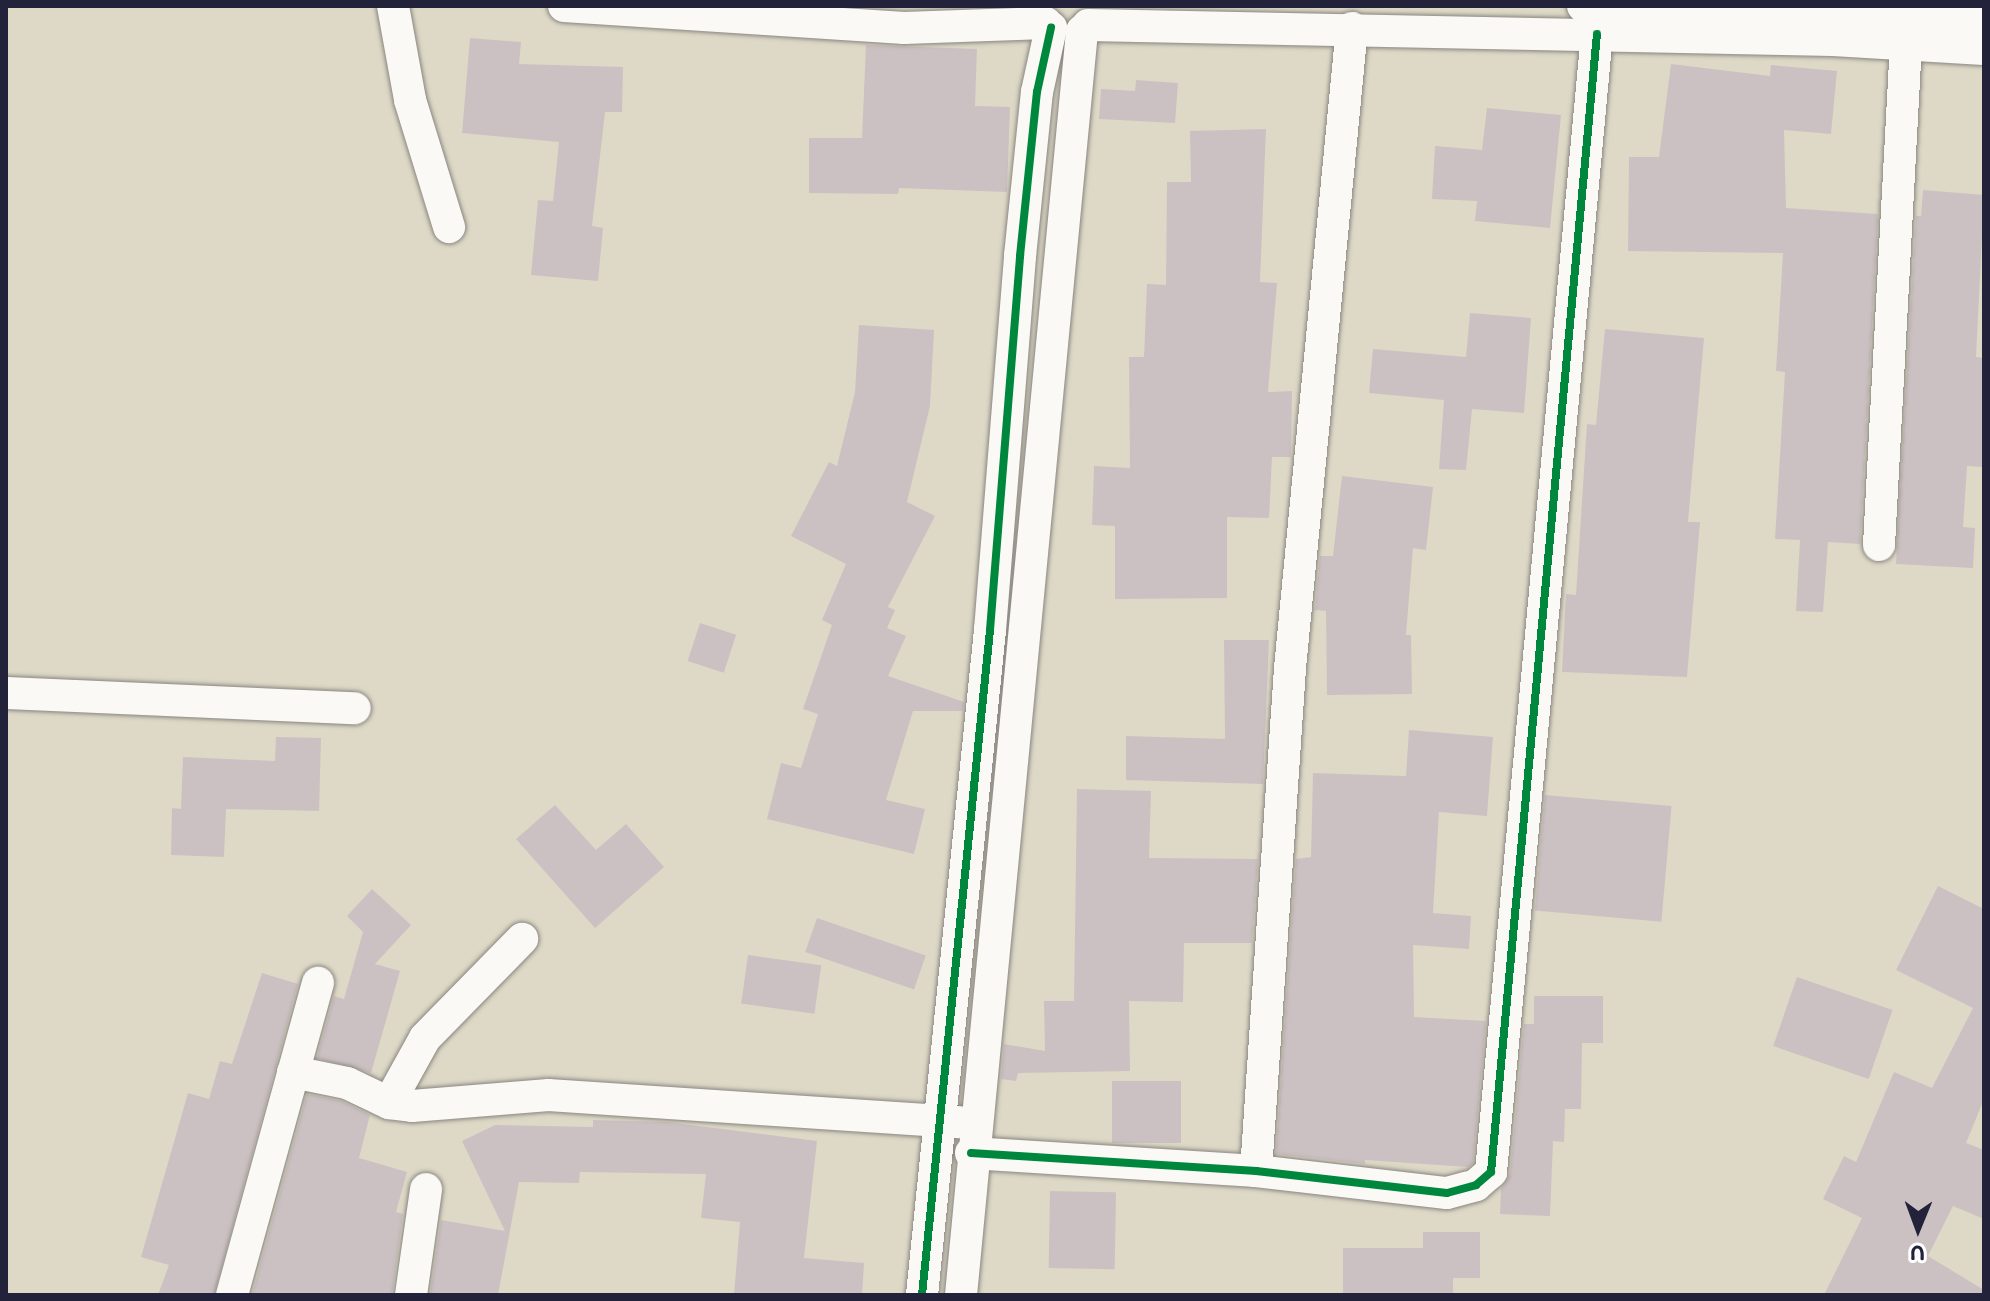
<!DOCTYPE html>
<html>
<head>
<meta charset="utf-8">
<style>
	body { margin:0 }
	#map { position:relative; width:1990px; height:1301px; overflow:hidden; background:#ded9c6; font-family:Itim,sans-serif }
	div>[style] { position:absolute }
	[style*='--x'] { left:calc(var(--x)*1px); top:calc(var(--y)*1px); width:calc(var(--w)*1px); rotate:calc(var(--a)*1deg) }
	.building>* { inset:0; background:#ccc1c2; transform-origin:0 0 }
	.roads { filter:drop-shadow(0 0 2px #898681) drop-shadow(0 0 2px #898681) }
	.minor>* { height:32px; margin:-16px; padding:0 16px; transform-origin:16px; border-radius:16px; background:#faf9f6 }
	.cycleway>* { height:8px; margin:-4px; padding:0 4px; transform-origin:4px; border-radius:4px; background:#00873e }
	span { translate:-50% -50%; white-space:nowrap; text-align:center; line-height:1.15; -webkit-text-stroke:6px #fff; paint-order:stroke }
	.frame { position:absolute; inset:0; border:8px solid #22223b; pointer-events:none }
	.north { position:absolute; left:1878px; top:1189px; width:80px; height:80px; -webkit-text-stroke:6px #fff; paint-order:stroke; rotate:181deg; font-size:22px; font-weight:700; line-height:32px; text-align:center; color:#22223b }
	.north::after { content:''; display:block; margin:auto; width:28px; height:36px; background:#22223b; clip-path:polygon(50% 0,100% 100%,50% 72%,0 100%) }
</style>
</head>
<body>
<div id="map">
	<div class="building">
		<div style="clip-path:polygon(470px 38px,521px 42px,519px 64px,623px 67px,622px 112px,605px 112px,592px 226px,603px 228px,598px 281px,531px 275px,538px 200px,553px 201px,559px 142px,462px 133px)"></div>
		<div style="clip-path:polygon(866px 45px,977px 49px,975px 106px,1010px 107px,1007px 192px,899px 188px,898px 194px,809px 193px,809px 138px,862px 138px)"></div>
		<div style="clip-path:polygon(1671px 64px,1770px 76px,1771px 65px,1837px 71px,1831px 134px,1784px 130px,1786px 208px,1878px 214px,1860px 544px,1828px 542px,1823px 612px,1796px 611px,1800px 540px,1775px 539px,1785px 372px,1776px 371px,1783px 253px,1628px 251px,1629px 157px,1659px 157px)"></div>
		<div style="clip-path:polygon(1136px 80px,1178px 83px,1175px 123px,1099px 119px,1101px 89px,1135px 91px)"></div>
		<div style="clip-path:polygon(1487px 108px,1561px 115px,1550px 228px,1475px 221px,1477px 201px,1432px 199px,1435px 146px,1482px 150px)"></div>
		<div style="clip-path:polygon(1266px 129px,1260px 282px,1277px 283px,1268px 392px,1292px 391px,1291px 457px,1272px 457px,1269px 518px,1227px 517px,1227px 598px,1115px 599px,1115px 526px,1092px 525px,1094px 466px,1130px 468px,1129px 357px,1144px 357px,1147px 284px,1166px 285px,1167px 182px,1191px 182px,1190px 131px)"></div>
		<div style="clip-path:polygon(1923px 190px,1984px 195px,1976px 357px,1984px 358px,1982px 467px,1967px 466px,1963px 527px,1975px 528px,1973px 568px,1896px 564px,1916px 216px,1921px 216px)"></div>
		<div style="clip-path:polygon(1470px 313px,1531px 318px,1524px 413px,1472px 409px,1466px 470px,1439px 469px,1444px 400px,1369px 393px,1373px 349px,1466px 357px)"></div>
		<div style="clip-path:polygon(859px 325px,934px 330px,930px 406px,907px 502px,935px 516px,888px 607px,895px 610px,887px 628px,906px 636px,888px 676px,964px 702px,963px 711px,913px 711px,886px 800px,925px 809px,914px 854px,767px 819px,781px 763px,801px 768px,818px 714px,803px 709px,832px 625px,822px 620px,846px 564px,791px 536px,829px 462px,837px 466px,855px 392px)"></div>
		<div style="clip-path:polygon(1605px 329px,1704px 338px,1688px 522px,1700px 522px,1687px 677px,1562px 672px,1566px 594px,1576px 595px,1587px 424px,1596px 425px)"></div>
		<div style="clip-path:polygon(1342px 476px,1433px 487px,1426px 550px,1413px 548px,1406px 635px,1411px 635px,1412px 694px,1327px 695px,1326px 611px,1315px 610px,1320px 556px,1333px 556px)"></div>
		<div style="left:700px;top:623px;width:38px;height:40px;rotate:18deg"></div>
		<div style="clip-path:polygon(1224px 640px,1269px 640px,1263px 784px,1126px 780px,1126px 736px,1225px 739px)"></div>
		<div style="clip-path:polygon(1409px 730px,1493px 737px,1487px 816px,1439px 812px,1433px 913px,1471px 916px,1469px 949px,1413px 945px,1414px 1017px,1486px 1021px,1473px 1163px,1468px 1167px,1365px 1160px,1365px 1164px,1276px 1154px,1296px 859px,1311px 857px,1313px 773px,1406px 776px)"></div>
		<div style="clip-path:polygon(276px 737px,321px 738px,319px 811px,226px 809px,224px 857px,171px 855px,172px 808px,181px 809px,183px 757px,275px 761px)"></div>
		<div style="clip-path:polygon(1077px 789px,1151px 791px,1149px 858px,1258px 859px,1252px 943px,1184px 943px,1183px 1002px,1129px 1001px,1130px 1071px,1018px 1073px,1016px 1081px,1001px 1079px,1004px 1044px,1045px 1051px,1044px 1001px,1074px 1001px)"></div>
		<div style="left:1545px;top:795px;width:127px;height:116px;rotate:5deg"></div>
		<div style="clip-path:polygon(555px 805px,596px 850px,626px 824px,664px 867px,595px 928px,516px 839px)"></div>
		<div style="clip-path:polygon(1938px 886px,1984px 909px,1984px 1099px,1966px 1143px,1984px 1150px,1984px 1219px,1953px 1206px,1928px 1256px,1984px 1290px,1984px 1295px,1824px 1295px,1862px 1218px,1823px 1199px,1844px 1156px,1856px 1162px,1894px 1072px,1932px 1088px,1973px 1008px,1896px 970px)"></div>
		<div style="clip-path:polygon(372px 889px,411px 925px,375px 964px,400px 971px,371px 1073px,317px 1058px,334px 996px,344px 999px,363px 932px,347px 916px)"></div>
		<div style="left:817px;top:918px;width:115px;height:36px;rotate:19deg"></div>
		<div style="left:748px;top:955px;width:74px;height:49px;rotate:8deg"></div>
		<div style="clip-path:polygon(262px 973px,298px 984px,214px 1295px,158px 1295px,169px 1265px,141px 1257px,188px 1093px,209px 1099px,220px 1061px,232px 1064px)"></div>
		<div style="left:1797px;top:977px;width:101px;height:73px;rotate:19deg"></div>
		<div style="clip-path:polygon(1534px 996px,1603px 996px,1603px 1043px,1582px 1043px,1581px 1109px,1565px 1109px,1564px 1142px,1553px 1141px,1550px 1216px,1500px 1214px,1501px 1189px,1510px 1174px,1524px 1024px,1534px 1024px)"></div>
		<div style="left:1112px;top:1081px;width:69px;height:62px"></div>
		<div style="clip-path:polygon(307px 1094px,341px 1101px,370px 1115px,359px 1158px,407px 1172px,396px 1212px,403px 1214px,392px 1295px,252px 1295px)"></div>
		<div style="clip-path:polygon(593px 1120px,667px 1122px,817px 1141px,804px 1258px,864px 1263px,862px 1295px,734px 1295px,740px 1222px,701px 1218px,706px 1174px,580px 1172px,579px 1183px,519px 1182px,498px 1295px,430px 1295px,441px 1220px,505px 1231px,462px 1141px,495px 1125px,593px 1127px)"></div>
		<div style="left:1050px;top:1191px;width:66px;height:77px;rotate:1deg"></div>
		<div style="clip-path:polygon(1423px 1232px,1480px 1232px,1480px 1278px,1453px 1278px,1453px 1295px,1343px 1295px,1343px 1248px,1423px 1248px)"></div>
	</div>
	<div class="roads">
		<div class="minor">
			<div style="--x:393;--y:6;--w:96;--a:79.7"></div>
			<div style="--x:410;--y:100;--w:133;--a:72.9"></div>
			<div style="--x:564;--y:6;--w:341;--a:3.7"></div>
			<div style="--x:904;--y:28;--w:142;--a:-2"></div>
			<div style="--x:1583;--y:6;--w:401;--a:2"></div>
			<div style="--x:1088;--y:25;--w:745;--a:1.15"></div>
			<div style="--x:1833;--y:40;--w:151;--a:3.4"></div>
			<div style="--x:1879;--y:545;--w:502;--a:-86.92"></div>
			<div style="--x:6;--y:693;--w:349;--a:2.5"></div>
			<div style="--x:293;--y:1072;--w:55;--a:11.5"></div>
			<div style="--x:347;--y:1083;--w:47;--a:25.5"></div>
			<div style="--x:389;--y:1103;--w:23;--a:7"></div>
			<div style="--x:412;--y:1106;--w:137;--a:-4.6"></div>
			<div style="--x:549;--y:1095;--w:411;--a:3.8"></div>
			<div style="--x:389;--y:1103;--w:74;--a:-61"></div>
			<div style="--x:425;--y:1038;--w:139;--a:-45.6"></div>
			<div style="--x:971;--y:1153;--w:286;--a:3.6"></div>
			<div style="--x:1256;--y:1171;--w:192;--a:6.6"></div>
			<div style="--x:1447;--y:1193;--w:30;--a:-15"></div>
			<div style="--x:1476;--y:1185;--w:20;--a:-41"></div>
			<div style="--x:1491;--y:1172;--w:1143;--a:-84.68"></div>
			<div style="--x:1256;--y:1171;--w:504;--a:-86.13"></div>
			<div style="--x:1290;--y:668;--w:643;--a:-84.47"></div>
			<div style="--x:232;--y:1295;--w:324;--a:-74.6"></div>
			<div style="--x:411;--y:1295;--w:107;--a:-81.9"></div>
			<div style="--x:922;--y:1295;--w:668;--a:-84.16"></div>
			<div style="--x:990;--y:630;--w:375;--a:-85.4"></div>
			<div style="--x:1020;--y:256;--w:165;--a:-84.1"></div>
			<div style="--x:1037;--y:92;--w:66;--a:-77.7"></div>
			<div style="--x:961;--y:1295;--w:1270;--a:-84.53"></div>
		</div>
	</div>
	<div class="cycleway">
		<div style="--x:971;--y:1153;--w:286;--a:3.6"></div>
		<div style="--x:1256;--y:1171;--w:192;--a:6.6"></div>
		<div style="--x:1447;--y:1193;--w:30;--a:-15"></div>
		<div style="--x:1476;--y:1185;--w:20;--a:-41"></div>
		<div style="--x:1491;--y:1172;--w:1143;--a:-84.68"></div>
		<div style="--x:922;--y:1295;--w:668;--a:-84.16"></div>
		<div style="--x:990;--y:630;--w:375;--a:-85.4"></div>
		<div style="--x:1020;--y:256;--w:165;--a:-84.1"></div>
		<div style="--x:1037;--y:92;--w:66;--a:-77.7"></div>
	</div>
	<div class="frame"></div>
	<div class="north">U</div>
</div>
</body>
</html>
